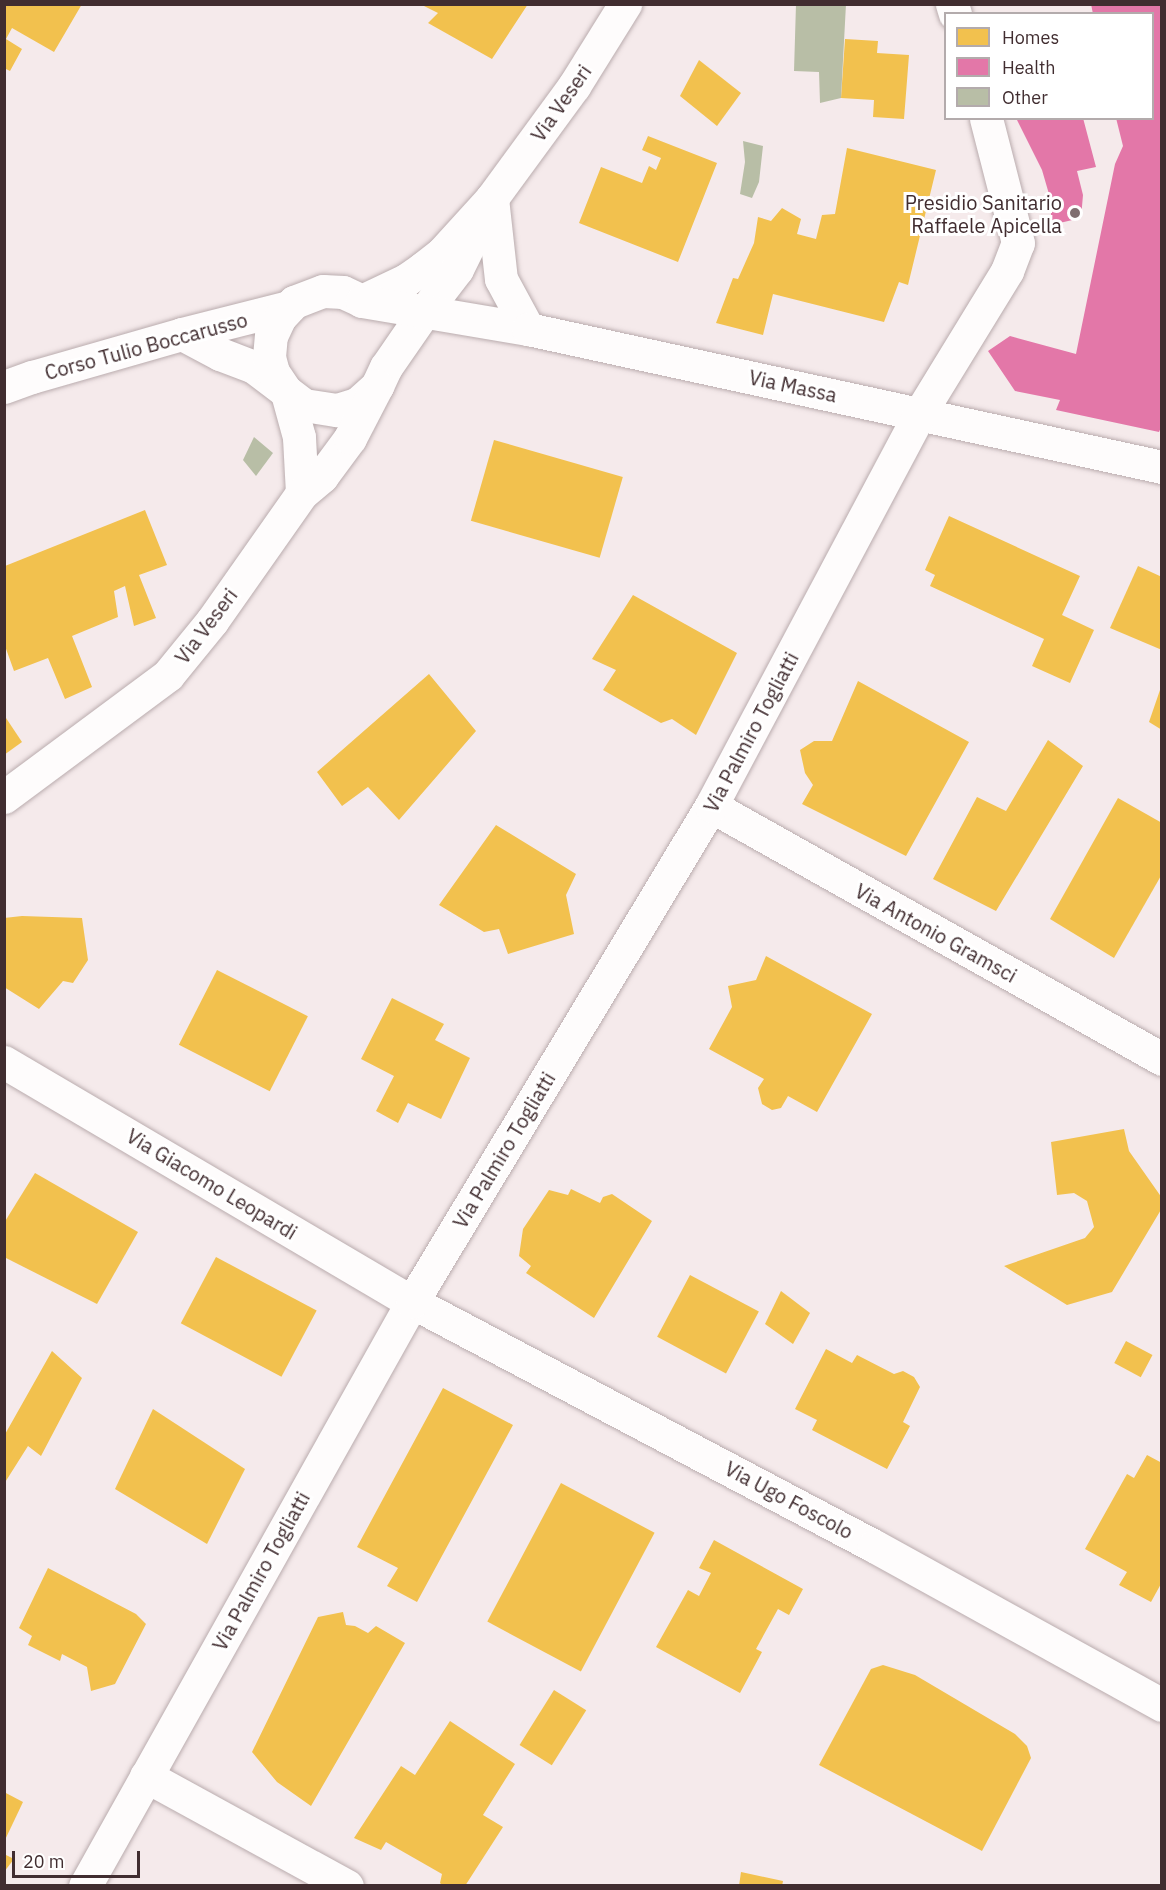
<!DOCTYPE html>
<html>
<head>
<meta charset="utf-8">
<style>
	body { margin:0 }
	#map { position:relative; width:1166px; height:1890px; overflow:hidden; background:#f5eaeb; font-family:"IBM Plex Sans",sans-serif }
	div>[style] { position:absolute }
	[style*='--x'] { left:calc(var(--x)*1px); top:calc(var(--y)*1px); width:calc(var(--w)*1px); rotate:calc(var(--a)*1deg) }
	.homes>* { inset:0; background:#f2c14e; transform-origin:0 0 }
	.health>* { inset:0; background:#e377a8 }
	.building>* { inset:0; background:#b8bea6 }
	.roads { filter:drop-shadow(0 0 2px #baacae) drop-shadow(0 0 2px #baacae) }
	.minor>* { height:33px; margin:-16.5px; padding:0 16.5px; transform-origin:16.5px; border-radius:16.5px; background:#fefcfc }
	.dots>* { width:16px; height:16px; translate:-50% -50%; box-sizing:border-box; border:3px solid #fff; border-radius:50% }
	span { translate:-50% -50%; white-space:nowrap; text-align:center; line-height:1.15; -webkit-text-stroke:6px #fff; paint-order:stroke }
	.street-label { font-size:20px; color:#412d30 }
	.poi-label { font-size:20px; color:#412d30 }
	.right { translate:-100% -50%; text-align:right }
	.frame { position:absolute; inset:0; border:6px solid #412d30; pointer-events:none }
	.legend { position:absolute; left:944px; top:12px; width:210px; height:108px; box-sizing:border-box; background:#fff; border:2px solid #b3abac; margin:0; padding:8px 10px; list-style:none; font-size:18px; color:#412d30 }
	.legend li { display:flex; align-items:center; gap:12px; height:30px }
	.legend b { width:30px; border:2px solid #b3abac }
	.scale { position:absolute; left:12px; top:1851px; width:128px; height:27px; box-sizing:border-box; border:3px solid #412d30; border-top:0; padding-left:8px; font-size:18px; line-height:21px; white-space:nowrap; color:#412d30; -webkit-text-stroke:4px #fff; paint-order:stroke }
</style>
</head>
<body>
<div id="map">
	<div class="homes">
		<div style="clip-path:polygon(4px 4px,82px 4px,54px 52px,12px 28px,6px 39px,22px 49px,10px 71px,4px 68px)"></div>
		<div style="clip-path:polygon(420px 4px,528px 4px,492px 59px,428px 23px,438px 13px)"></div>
		<div style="clip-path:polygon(845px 39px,878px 41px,877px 53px,909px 55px,904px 119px,873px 117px,874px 100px,841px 98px)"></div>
		<div style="clip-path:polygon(699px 60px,741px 93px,717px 126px,680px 96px)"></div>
		<div style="clip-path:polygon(648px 136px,717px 163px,678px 262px,579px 223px,601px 167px,642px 183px,649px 166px,656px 170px,661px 158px,642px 150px)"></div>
		<div style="clip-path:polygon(847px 148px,936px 170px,908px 285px,899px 282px,884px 322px,773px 294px,763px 335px,716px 323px,733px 278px,738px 279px,754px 243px,758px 217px,771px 221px,782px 208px,801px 219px,797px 234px,816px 239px,822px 215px,835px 214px)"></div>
		<div style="left:494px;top:440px;width:134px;height:84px;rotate:16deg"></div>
		<div style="clip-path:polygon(145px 510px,167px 565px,139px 575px,156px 618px,134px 626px,125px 586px,114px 591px,118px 617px,72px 636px,92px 687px,65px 699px,48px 658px,14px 671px,5px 646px,5px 566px)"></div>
		<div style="clip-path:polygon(949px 516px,1080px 576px,1062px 615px,1094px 630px,1070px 683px,1032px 666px,1044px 639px,930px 586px,935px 575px,925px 570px)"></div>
		<div style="clip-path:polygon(1138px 566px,1162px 577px,1162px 650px,1110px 628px)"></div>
		<div style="clip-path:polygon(633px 595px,737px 653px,696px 735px,672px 719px,661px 723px,603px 690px,616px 670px,592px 659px)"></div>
		<div style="clip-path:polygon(429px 674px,476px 731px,399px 820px,368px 787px,342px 806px,317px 772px)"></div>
		<div style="clip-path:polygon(858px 681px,969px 742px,906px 856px,802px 804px,813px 785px,805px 773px,800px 750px,814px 741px,832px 741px)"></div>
		<div style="clip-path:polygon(1161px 687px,1162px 687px,1162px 730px,1149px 722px)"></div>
		<div style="clip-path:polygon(4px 715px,22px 742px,4px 755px)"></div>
		<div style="clip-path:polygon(1048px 740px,1083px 766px,996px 911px,933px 879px,977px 797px,1006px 811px)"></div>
		<div style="clip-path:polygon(1118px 798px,1162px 823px,1162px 874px,1114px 958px,1050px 919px)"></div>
		<div style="clip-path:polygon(496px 825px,576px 874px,566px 895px,574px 934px,508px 954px,499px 929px,484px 932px,439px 905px)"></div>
		<div style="clip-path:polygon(22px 916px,82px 918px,88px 960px,73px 983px,63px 981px,39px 1009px,4px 987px,4px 918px)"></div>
		<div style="clip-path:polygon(766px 956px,872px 1014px,817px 1112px,788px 1096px,781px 1108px,772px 1110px,762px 1104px,758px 1088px,764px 1079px,709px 1049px,732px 1007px,728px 986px,756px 980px)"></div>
		<div style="left:217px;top:970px;width:102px;height:84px;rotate:27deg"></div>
		<div style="clip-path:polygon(392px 998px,444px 1024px,435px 1040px,470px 1058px,441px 1119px,408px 1103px,398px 1123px,376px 1111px,394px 1076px,361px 1059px)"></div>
		<div style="clip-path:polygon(1124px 1129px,1129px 1151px,1162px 1198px,1162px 1208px,1112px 1292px,1067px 1305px,1004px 1266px,1085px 1238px,1094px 1227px,1087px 1201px,1074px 1193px,1057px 1195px,1051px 1142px)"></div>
		<div style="clip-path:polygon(35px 1173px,138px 1232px,97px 1304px,4px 1257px,4px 1223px)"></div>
		<div style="clip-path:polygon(571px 1189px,600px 1203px,603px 1197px,612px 1194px,652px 1221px,594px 1318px,526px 1273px,531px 1266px,519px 1256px,523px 1229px,549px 1190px,568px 1195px)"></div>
		<div style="left:216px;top:1257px;width:114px;height:75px;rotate:28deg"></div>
		<div style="left:690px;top:1275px;width:78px;height:70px;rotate:28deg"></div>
		<div style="clip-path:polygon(781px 1291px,810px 1313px,793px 1344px,765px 1324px)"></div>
		<div style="left:1126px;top:1341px;width:30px;height:25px;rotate:28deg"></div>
		<div style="clip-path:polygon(826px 1349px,852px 1363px,857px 1355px,894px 1374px,903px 1371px,914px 1377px,920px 1387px,903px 1422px,910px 1426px,887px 1469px,812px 1430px,817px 1420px,795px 1409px)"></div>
		<div style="clip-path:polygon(52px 1351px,82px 1378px,41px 1456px,28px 1446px,4px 1484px,4px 1436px)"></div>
		<div style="clip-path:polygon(443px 1388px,513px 1425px,417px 1602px,387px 1586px,398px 1568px,357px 1547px)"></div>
		<div style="clip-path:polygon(153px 1409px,245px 1469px,207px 1544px,115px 1489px)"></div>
		<div style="clip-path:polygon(1147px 1455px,1162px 1463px,1162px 1582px,1151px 1602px,1119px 1585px,1127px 1572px,1085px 1549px,1127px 1474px,1134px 1478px)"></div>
		<div style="left:561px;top:1483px;width:106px;height:157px;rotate:28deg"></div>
		<div style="clip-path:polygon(714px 1540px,803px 1589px,789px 1615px,778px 1609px,756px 1649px,762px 1652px,740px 1693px,656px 1647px,688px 1590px,699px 1596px,711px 1573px,699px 1568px)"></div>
		<div style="clip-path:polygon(48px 1568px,136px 1614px,146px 1624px,115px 1684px,91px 1691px,87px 1667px,62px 1654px,60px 1661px,28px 1645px,32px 1636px,19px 1628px)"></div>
		<div style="clip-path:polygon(343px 1612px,346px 1625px,355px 1626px,368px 1633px,376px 1626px,405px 1643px,311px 1806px,277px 1782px,252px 1752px,318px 1617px)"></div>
		<div style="clip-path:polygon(883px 1665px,915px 1675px,1015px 1734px,1027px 1746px,1031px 1758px,982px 1851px,819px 1765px,871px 1669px)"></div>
		<div style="left:554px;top:1690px;width:38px;height:65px;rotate:32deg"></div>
		<div style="clip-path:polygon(450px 1721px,515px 1764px,483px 1815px,503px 1827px,465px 1886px,443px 1886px,440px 1883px,442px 1874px,386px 1842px,381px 1850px,354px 1838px,401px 1766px,415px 1775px)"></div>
		<div style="clip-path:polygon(4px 1792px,23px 1802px,4px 1842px)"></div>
		<div style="clip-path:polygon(4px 1854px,14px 1859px,4px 1872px)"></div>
		<div style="clip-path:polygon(741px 1872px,783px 1881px,782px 1886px,739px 1886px)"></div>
	</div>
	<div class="health">
		<div style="clip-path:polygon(1091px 4px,1162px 4px,1162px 425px,1159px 432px,1056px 410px,1060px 400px,1015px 391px,988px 351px,1010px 336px,1076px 354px,1115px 164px,1123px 146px,1116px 118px,1152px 118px,1152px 14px,1093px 14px)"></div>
		<div style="clip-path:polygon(1016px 118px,1083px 118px,1096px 167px,1077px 171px,1083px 195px,1081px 218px,1051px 225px,1051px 201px,1042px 170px)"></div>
	</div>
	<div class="building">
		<div style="clip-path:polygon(796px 4px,846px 4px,841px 98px,820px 103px,819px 72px,794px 71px)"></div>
		<div style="clip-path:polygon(743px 141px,763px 146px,759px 182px,752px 198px,740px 194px,745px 162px)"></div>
		<div style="clip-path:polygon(254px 437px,273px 453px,256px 476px,243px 460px)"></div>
	</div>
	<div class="roads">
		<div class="minor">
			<div style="--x:952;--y:4;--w:10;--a:73"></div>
			<div style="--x:492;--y:198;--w:81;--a:83.7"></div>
			<div style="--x:501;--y:279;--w:57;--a:61.6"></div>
			<div style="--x:362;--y:301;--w:49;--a:-25.5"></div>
			<div style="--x:406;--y:280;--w:21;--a:-35"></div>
			<div style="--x:423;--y:268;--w:24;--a:-38"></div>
			<div style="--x:442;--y:253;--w:74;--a:-47.7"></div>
			<div style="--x:492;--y:198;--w:139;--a:-53.8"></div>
			<div style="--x:574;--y:86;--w:97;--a:-58.1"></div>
			<div style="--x:182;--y:334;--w:43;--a:27.8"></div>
			<div style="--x:220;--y:354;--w:36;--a:21"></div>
			<div style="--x:254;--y:367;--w:63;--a:37.2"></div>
			<div style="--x:304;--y:405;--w:33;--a:9"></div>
			<div style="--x:337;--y:410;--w:21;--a:-17"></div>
			<div style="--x:357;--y:404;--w:27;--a:-42"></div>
			<div style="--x:377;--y:386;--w:21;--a:-65"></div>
			<div style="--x:386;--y:367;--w:67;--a:-55.4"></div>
			<div style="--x:424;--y:312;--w:54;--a:-52.5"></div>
			<div style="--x:457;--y:269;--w:79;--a:-63.8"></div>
			<div style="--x:4;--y:387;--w:30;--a:-20"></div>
			<div style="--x:32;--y:377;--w:156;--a:-16"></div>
			<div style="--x:182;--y:334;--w:110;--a:-14.2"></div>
			<div style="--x:302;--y:493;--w:56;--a:-93.1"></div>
			<div style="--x:299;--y:437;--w:46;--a:-105.3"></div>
			<div style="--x:287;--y:393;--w:25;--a:-124"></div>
			<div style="--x:273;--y:372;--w:16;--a:-105"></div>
			<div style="--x:269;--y:357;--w:21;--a:-85"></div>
			<div style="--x:271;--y:336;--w:21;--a:-65"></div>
			<div style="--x:280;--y:317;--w:21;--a:-47"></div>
			<div style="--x:294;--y:302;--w:31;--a:-21"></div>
			<div style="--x:323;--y:291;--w:20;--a:3"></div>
			<div style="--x:343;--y:292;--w:21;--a:25"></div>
			<div style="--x:362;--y:301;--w:168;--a:9.6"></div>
			<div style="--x:528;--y:329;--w:649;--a:12.28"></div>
			<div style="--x:4;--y:797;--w:204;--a:-36.6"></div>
			<div style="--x:168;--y:675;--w:70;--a:-50.8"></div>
			<div style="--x:212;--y:621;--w:156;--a:-54.9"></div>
			<div style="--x:302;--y:493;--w:26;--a:-40"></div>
			<div style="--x:322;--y:476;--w:47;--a:-53.6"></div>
			<div style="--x:350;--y:438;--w:59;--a:-62.6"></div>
			<div style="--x:711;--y:806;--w:517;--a:29.29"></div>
			<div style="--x:4;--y:1062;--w:473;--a:30.5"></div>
			<div style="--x:412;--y:1302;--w:522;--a:27.84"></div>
			<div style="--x:874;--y:1546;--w:329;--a:28.9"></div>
			<div style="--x:146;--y:1776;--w:229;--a:28.7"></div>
			<div style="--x:85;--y:1886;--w:669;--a:-60.75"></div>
			<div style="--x:412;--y:1302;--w:579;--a:-58.92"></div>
			<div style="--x:711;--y:806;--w:445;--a:-62"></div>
			<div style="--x:920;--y:413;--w:167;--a:-58.5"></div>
			<div style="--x:1007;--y:271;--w:30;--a:-69"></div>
			<div style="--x:1018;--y:243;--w:129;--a:-104.4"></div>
		</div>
	</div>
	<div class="dots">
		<div style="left:1075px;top:213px;background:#806f71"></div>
	</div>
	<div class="street-label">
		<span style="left:561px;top:103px;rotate:-55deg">Via Veseri</span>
		<span style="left:146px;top:346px;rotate:-15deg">Corso Tulio Boccarusso</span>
		<span style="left:793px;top:386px;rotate:12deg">Via Massa</span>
		<span style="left:206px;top:626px;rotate:-53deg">Via Veseri</span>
		<span style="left:751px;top:732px;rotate:-62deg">Via Palmiro Togliatti</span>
		<span style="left:936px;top:933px;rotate:29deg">Via Antonio Gramsci</span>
		<span style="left:504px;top:1150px;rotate:-59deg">Via Palmiro Togliatti</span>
		<span style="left:212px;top:1184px;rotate:31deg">Via Giacomo Leopardi</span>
		<span style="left:789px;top:1500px;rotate:28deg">Via Ugo Foscolo</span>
		<span style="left:261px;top:1571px;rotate:-61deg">Via Palmiro Togliatti</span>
	</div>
	<div class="poi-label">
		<span class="right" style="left:1062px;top:214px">Presidio Sanitario<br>Raffaele Apicella</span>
	</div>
	<div class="frame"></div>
	<ul class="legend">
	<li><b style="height:16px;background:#f2c14e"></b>Homes</li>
	<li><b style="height:16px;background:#e377a8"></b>Health</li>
	<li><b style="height:16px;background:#b8bea6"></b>Other</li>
	</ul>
	<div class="scale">20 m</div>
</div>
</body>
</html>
